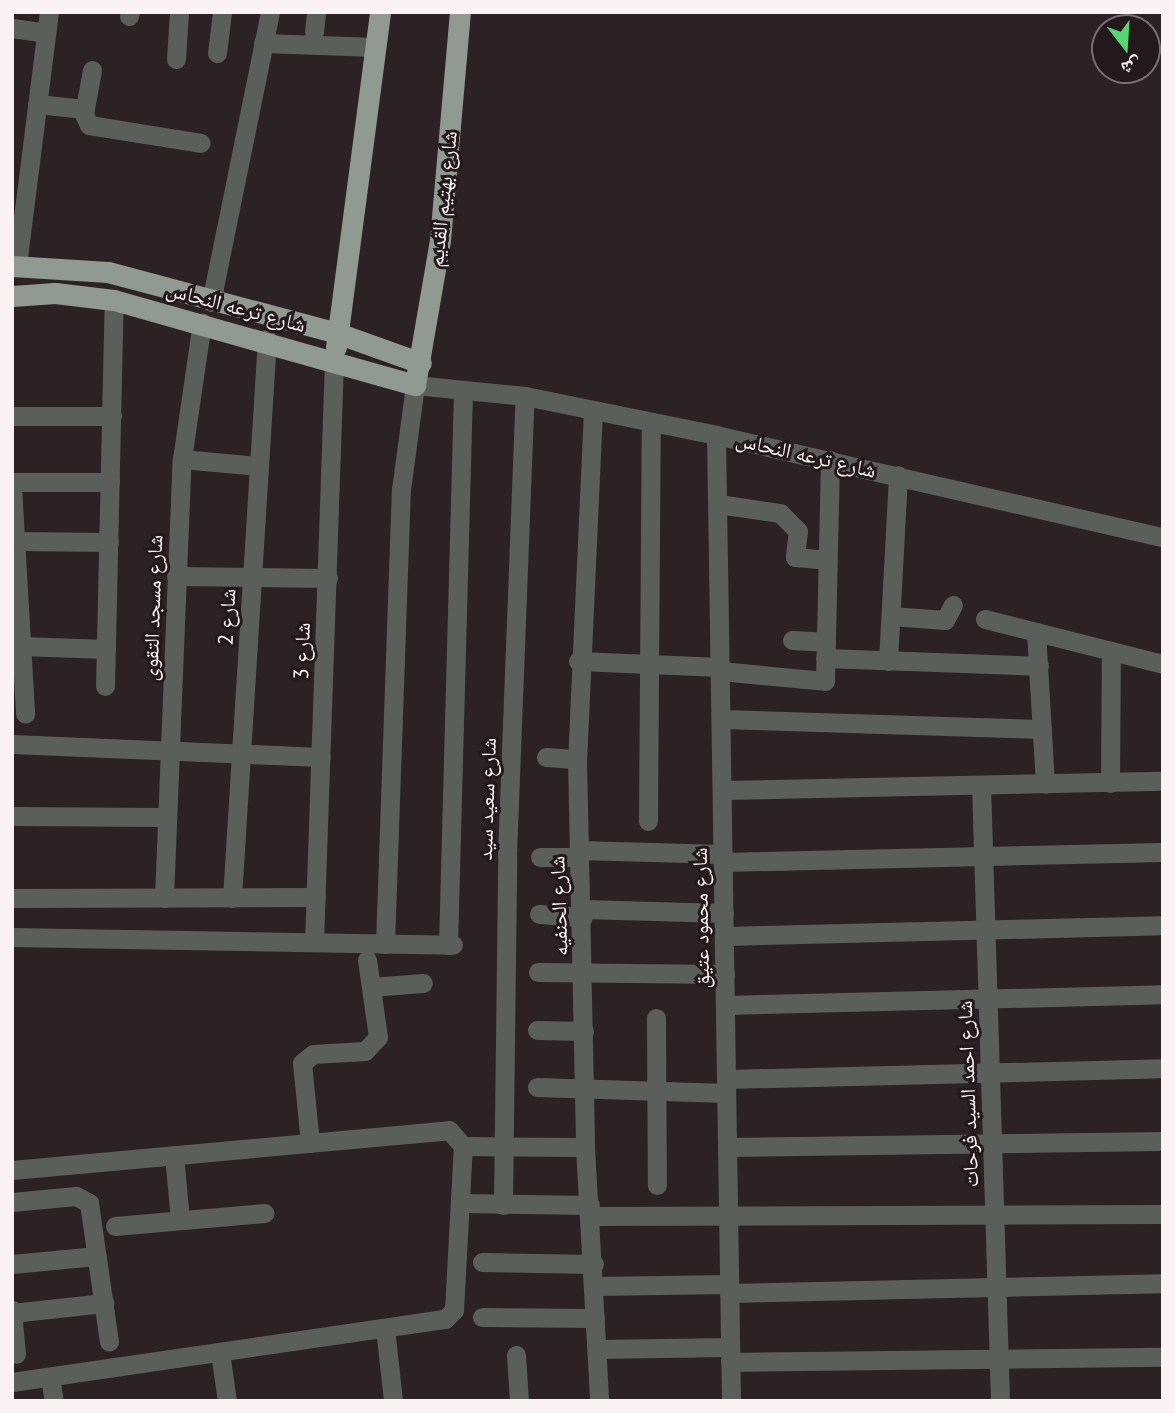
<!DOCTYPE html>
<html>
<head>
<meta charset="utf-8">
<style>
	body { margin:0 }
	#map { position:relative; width:1175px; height:1413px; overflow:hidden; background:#2c2125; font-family:"PT Sans","Noto Naskh Arabic",sans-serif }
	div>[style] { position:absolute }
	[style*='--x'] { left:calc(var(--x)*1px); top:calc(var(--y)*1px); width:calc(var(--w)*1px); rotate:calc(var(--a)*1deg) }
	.minor>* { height:19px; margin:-9.5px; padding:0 9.5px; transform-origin:9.5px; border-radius:9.5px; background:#5b5f5b }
	.major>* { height:21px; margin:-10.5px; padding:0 10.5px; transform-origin:10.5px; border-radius:10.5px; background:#919a92 }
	span { translate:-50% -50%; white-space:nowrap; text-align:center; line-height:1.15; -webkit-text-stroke:6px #23181b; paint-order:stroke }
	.street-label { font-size:21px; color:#faf2f5 }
	.frame { position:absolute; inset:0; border:14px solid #faf2f5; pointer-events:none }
	.north { position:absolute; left:1091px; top:14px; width:70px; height:70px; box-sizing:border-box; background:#23181b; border:2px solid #796f72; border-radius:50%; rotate:163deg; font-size:19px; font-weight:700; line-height:28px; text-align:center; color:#faf2f5 }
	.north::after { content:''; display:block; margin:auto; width:24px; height:32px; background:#56d671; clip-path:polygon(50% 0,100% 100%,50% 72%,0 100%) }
</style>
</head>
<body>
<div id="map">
	<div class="minor">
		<div style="--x:129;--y:16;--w:4;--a:-76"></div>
		<div style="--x:12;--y:28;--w:34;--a:8"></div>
		<div style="--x:314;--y:32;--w:20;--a:-84"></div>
		<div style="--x:263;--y:43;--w:112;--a:2"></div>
		<div style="--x:217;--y:53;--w:41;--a:-83"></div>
		<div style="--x:176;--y:59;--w:47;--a:-86.3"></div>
		<div style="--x:92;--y:70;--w:45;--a:100.3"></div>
		<div style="--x:84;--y:114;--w:12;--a:66"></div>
		<div style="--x:89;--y:125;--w:113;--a:9.1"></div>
		<div style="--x:37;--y:104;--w:48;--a:5.9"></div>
		<div style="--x:17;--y:265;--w:255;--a:-82.8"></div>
		<div style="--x:211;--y:302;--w:296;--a:-78.5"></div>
		<div style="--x:593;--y:410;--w:349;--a:92.6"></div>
		<div style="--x:577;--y:759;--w:388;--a:88.8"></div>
		<div style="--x:585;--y:1147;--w:254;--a:86.8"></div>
		<div style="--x:12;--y:416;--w:100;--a:0"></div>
		<div style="--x:716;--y:435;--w:966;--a:89.11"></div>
		<div style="--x:182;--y:459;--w:77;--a:5.2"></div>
		<div style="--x:12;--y:482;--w:98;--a:0"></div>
		<div style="--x:12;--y:486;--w:228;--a:86.7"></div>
		<div style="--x:718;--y:504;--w:63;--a:8.3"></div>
		<div style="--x:780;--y:513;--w:25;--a:45"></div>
		<div style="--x:798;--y:531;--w:26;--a:97"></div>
		<div style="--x:795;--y:557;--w:32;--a:5"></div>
		<div style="--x:15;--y:541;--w:94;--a:0.6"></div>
		<div style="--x:176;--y:576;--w:152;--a:0.8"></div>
		<div style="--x:891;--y:616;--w:54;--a:4.2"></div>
		<div style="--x:945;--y:620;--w:17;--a:-62"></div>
		<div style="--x:985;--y:619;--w:184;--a:14.2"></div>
		<div style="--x:1036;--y:632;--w:152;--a:86.6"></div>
		<div style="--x:792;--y:640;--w:34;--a:3"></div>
		<div style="--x:21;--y:646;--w:85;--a:2"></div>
		<div style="--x:825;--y:658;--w:214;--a:2.1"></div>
		<div style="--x:578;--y:661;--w:142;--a:2.4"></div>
		<div style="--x:888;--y:661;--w:186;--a:-86.9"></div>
		<div style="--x:720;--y:671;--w:105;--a:5.4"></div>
		<div style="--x:825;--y:681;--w:221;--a:-88.7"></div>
		<div style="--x:105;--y:686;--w:386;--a:-88.7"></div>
		<div style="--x:721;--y:719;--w:321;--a:1.8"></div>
		<div style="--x:12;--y:744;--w:309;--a:2.4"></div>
		<div style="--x:546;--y:757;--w:31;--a:4"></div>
		<div style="--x:1110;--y:783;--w:132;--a:-89.6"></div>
		<div style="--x:981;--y:785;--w:616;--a:88.23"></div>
		<div style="--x:722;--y:790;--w:441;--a:-1.2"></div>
		<div style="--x:12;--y:816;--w:154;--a:0.4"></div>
		<div style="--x:648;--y:821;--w:399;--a:-89.6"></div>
		<div style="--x:579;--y:850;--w:144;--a:1.6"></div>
		<div style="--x:540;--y:857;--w:40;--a:0"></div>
		<div style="--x:723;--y:862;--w:440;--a:-1.3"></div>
		<div style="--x:12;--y:898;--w:304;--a:-0.2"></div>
		<div style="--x:164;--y:898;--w:439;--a:-87.7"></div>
		<div style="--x:182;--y:459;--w:138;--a:-81.7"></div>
		<div style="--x:232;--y:898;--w:560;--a:-86.42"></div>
		<div style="--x:583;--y:909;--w:141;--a:1.6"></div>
		<div style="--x:539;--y:914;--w:44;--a:3.9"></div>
		<div style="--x:724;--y:936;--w:439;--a:-1.4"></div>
		<div style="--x:12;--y:937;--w:441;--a:1"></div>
		<div style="--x:314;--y:942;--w:582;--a:-88.03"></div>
		<div style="--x:385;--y:944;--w:454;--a:-88"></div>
		<div style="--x:401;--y:490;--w:106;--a:-82.4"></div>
		<div style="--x:415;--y:385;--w:111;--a:5.7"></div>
		<div style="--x:525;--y:396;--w:195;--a:11.5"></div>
		<div style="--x:716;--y:435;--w:458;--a:12.9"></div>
		<div style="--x:448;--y:945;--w:555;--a:-88.45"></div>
		<div style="--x:538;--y:972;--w:187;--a:0.6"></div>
		<div style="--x:371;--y:987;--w:52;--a:-4.4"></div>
		<div style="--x:725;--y:1005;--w:438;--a:-1.4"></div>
		<div style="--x:656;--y:1018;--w:167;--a:89.7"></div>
		<div style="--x:537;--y:1030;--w:47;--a:1.2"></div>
		<div style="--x:726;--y:1079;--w:437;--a:-1.4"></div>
		<div style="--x:537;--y:1087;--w:189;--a:1.8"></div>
		<div style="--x:310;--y:1143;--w:80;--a:-95.7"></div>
		<div style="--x:302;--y:1063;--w:14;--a:-39"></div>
		<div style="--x:313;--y:1054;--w:52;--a:-3.3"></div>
		<div style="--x:365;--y:1051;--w:19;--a:-47"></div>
		<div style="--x:378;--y:1037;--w:78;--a:-98.1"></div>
		<div style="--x:463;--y:1146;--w:122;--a:0.5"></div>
		<div style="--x:727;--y:1147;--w:436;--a:-0.8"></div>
		<div style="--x:174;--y:1155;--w:65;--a:84.7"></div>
		<div style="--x:12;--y:1170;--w:439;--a:-5.2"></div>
		<div style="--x:449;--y:1130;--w:21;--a:49"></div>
		<div style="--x:12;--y:1202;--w:64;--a:-5.4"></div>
		<div style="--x:76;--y:1196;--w:15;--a:28"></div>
		<div style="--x:89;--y:1203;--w:140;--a:81.8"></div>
		<div style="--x:460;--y:1203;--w:130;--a:0.9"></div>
		<div style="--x:503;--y:1205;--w:350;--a:-89.3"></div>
		<div style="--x:507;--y:855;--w:459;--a:-87.8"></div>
		<div style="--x:591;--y:1216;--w:572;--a:-0.2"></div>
		<div style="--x:115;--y:1226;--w:150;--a:-5"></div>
		<div style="--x:482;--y:1262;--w:112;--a:1"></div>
		<div style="--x:12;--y:1264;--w:85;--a:-5.4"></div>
		<div style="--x:594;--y:1286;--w:135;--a:-0.8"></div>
		<div style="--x:729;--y:1293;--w:434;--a:-1.3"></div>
		<div style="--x:12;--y:1310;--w:44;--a:84.8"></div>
		<div style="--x:12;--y:1313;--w:93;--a:-6.2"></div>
		<div style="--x:482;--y:1317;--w:113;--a:0.5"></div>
		<div style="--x:385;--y:1328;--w:73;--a:83.7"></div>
		<div style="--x:597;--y:1349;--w:133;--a:-0.9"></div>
		<div style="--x:220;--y:1352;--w:49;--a:81.9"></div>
		<div style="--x:516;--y:1355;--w:46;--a:86.3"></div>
		<div style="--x:730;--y:1362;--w:433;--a:-0.7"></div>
		<div style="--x:50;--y:1377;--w:24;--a:81"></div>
		<div style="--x:12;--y:1382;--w:438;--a:-8.3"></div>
		<div style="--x:445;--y:1319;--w:13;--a:-45"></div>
		<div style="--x:454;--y:1310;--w:164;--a:-86.9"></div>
	</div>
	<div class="major">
		<div style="--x:12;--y:266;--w:96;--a:3.6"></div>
		<div style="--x:108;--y:272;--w:237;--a:14.9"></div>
		<div style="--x:337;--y:333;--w:89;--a:19.7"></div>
		<div style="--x:12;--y:296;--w:43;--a:-4"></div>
		<div style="--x:55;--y:293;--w:59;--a:6.8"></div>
		<div style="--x:114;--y:300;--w:313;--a:15.8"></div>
		<div style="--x:415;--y:385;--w:147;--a:-80.2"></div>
		<div style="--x:440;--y:240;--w:229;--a:-85"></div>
		<div style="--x:336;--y:347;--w:338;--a:-82.5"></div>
	</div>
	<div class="street-label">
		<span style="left:443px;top:199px;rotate:-84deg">شارع بهتيم القديم</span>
		<span style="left:236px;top:307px;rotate:15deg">شارع ترعه النحاس</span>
		<span style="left:806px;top:455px;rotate:13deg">شارع ترعه النحاس</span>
		<span style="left:153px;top:608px;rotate:-88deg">شارع مسجد التقوى</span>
		<span style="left:227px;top:617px;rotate:-87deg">شارع 2</span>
		<span style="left:302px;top:651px;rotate:-88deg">شارع 3</span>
		<span style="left:487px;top:799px;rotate:-88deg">شارع سعيد سيد</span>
		<span style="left:559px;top:906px;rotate:-92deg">شارع الحنفيه</span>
		<span style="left:701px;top:918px;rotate:-91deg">شارع محمود عتيق</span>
		<span style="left:968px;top:1094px;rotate:-92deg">شارع احمد السيد فرحات</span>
	</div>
	<div class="frame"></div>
	<div class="north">ش</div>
</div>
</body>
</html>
